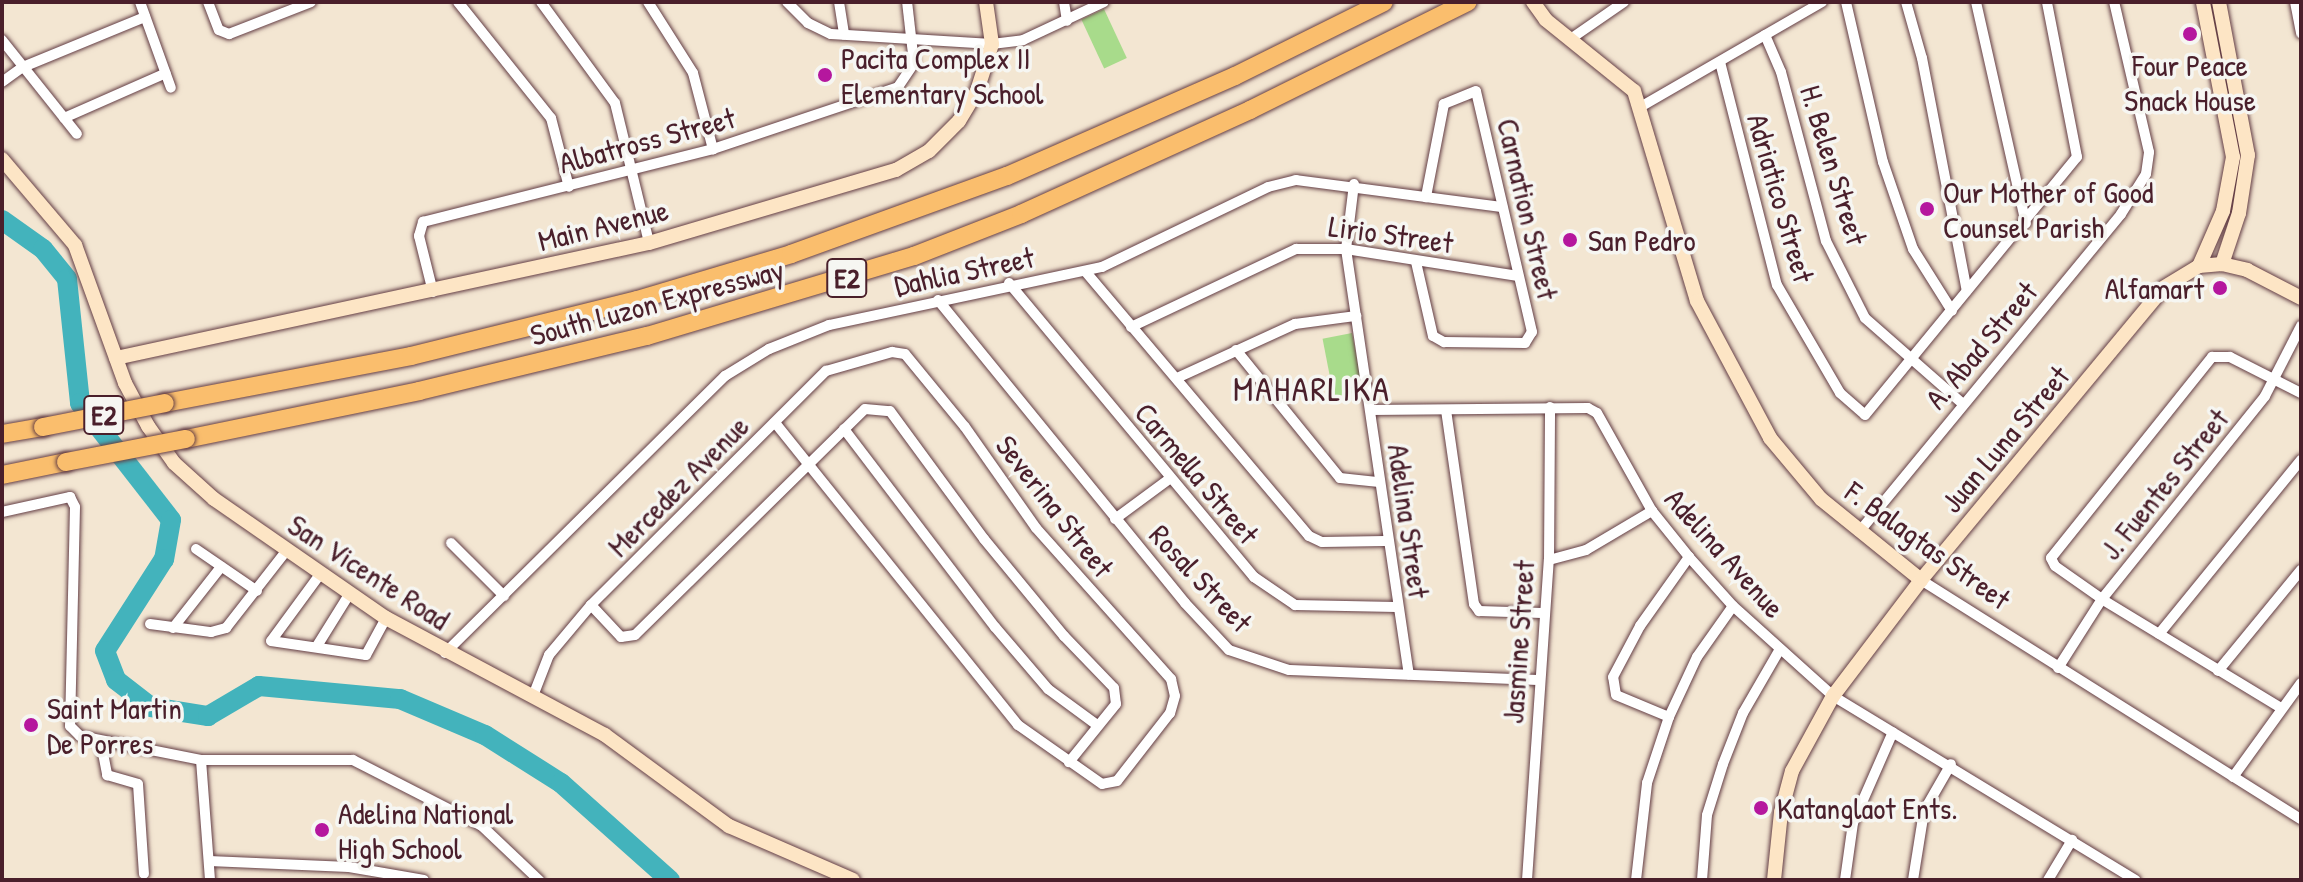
<!DOCTYPE html>
<html>
<head>
<meta charset="utf-8">
<style>
	body { margin:0 }
	#map { position:relative; width:2303px; height:882px; overflow:hidden; background:#f3e6d2; font-family:"Patrick Hand",sans-serif }
	div>[style] { position:absolute }
	[style*='--x'] { left:calc(var(--x)*1px); top:calc(var(--y)*1px); width:calc(var(--w)*1px); rotate:calc(var(--a)*1deg) }
	.green>* { inset:0; background:#a8db8b; transform-origin:0 0 }
	.river>* { height:20px; margin:-10px; padding:0 10px; transform-origin:10px; border-radius:10px; background:#43b3bc }
	.roads { filter:drop-shadow(0 0 2px #633d44) drop-shadow(0 0 2px #633d44) }
	.street>* { height:10px; margin:-5px; padding:0 5px; transform-origin:5px; border-radius:5px; background:#fff }
	.secondary>* { height:14px; margin:-7px; padding:0 7px; transform-origin:7px; border-radius:7px; background:#fde5c5 }
	.highway>* { height:18px; margin:-9px; padding:0 9px; transform-origin:9px; border-radius:9px; background:#fabe6d }
	.bridges { filter:drop-shadow(0 0 2px #633d44) drop-shadow(0 0 2px #633d44) }
	.highway-bridge>* { height:18px; margin:-9px; padding:0 9px; transform-origin:9px; border-radius:9px; background:#fabe6d }
	.dots>* { width:22px; height:22px; translate:-50% -50%; box-sizing:border-box; border:4px solid #f6f6f2; border-radius:50% }
	span { translate:-50% -50%; white-space:nowrap; text-align:center; line-height:1.15; -webkit-text-stroke:7px #f6f6f2; paint-order:stroke }
	.shield-label span { padding:2px 6px; background:#f6f6f2; border:2px solid; border-radius:6px; -webkit-text-stroke-width:0 }
	.shield-label { font-size:28px; color:#4a1f2b; font-weight:700 }
	.poi-label { font-size:30px; color:#4a1f2b }
	.left { translate:0 -50%; text-align:left }
	.right { translate:-100% -50%; text-align:right }
	.street-label { font-size:30px; color:#4a1f2b }
	.quarter-label { font-size:34px; color:#4a1f2b; letter-spacing:2px }
	.frame { position:absolute; inset:0; border:4px solid #4a1f2b; pointer-events:none }
</style>
</head>
<body>
<div id="map">
	<div class="green">
		<div style="left:1104px;top:9px;width:54px;height:25px;rotate:65deg"></div>
		<div style="left:1352px;top:333px;width:59px;height:30px;rotate:79deg"></div>
	</div>
	<div class="river">
		<div style="--x:2;--y:220;--w:50;--a:35.3"></div>
		<div style="--x:43;--y:249;--w:38;--a:51"></div>
		<div style="--x:67;--y:279;--w:125;--a:84"></div>
		<div style="--x:80;--y:403;--w:148;--a:52.1"></div>
		<div style="--x:171;--y:520;--w:40;--a:100"></div>
		<div style="--x:164;--y:559;--w:109;--a:122.7"></div>
		<div style="--x:105;--y:651;--w:31;--a:69"></div>
		<div style="--x:116;--y:680;--w:44;--a:37.6"></div>
		<div style="--x:151;--y:707;--w:58;--a:9"></div>
		<div style="--x:208;--y:716;--w:59;--a:-30.5"></div>
		<div style="--x:259;--y:686;--w:142;--a:5.3"></div>
		<div style="--x:400;--y:699;--w:92;--a:23"></div>
		<div style="--x:485;--y:735;--w:90;--a:32.3"></div>
		<div style="--x:561;--y:783;--w:146;--a:41.7"></div>
	</div>
	<div class="roads">
		<div class="street">
			<div style="--x:140;--y:2;--w:91;--a:70.2"></div>
			<div style="--x:208;--y:2;--w:30;--a:69"></div>
			<div style="--x:219;--y:30;--w:11;--a:22"></div>
			<div style="--x:229;--y:34;--w:88;--a:-21.3"></div>
			<div style="--x:458;--y:2;--w:149;--a:51.3"></div>
			<div style="--x:551;--y:118;--w:71;--a:75.4"></div>
			<div style="--x:541;--y:2;--w:125;--a:53.8"></div>
			<div style="--x:615;--y:103;--w:144;--a:76.3"></div>
			<div style="--x:648;--y:2;--w:84;--a:57.6"></div>
			<div style="--x:693;--y:73;--w:79;--a:75.3"></div>
			<div style="--x:787;--y:2;--w:30;--a:45"></div>
			<div style="--x:808;--y:23;--w:25;--a:26"></div>
			<div style="--x:831;--y:34;--w:161;--a:3.6"></div>
			<div style="--x:992;--y:44;--w:31;--a:-7"></div>
			<div style="--x:1023;--y:40;--w:89;--a:-25.1"></div>
			<div style="--x:839;--y:2;--w:33;--a:81"></div>
			<div style="--x:1064;--y:2;--w:19;--a:81"></div>
			<div style="--x:1846;--y:2;--w:164;--a:77"></div>
			<div style="--x:1883;--y:162;--w:92;--a:71"></div>
			<div style="--x:1913;--y:249;--w:73;--a:57.8"></div>
			<div style="--x:1906;--y:2;--w:58;--a:74.1"></div>
			<div style="--x:1922;--y:58;--w:237;--a:79.1"></div>
			<div style="--x:1976;--y:2;--w:227;--a:77.3"></div>
			<div style="--x:2295;--y:2;--w:32;--a:79"></div>
			<div style="--x:1765;--y:35;--w:40;--a:66.6"></div>
			<div style="--x:1781;--y:72;--w:175;--a:75.1"></div>
			<div style="--x:1826;--y:241;--w:86;--a:63.1"></div>
			<div style="--x:1865;--y:318;--w:130;--a:41.3"></div>
			<div style="--x:2;--y:40;--w:120;--a:51.4"></div>
			<div style="--x:1569;--y:40;--w:67;--a:-34.6"></div>
			<div style="--x:1720;--y:62;--w:230;--a:75.7"></div>
			<div style="--x:1777;--y:285;--w:125;--a:59.7"></div>
			<div style="--x:1840;--y:393;--w:33;--a:41"></div>
			<div style="--x:1865;--y:415;--w:334;--a:-50.6"></div>
			<div style="--x:2077;--y:157;--w:158;--a:-101"></div>
			<div style="--x:2;--y:82;--w:26;--a:-36"></div>
			<div style="--x:23;--y:67;--w:132;--a:-22.3"></div>
			<div style="--x:1642;--y:106;--w:208;--a:-30"></div>
			<div style="--x:64;--y:118;--w:111;--a:-23.8"></div>
			<div style="--x:1354;--y:184;--w:65;--a:97"></div>
			<div style="--x:1346;--y:249;--w:430;--a:81.6"></div>
			<div style="--x:1416;--y:262;--w:76;--a:77.1"></div>
			<div style="--x:1433;--y:336;--w:13;--a:29"></div>
			<div style="--x:1444;--y:342;--w:81;--a:0.7"></div>
			<div style="--x:1525;--y:343;--w:13;--a:-58"></div>
			<div style="--x:1532;--y:332;--w:247;--a:-103.1"></div>
			<div style="--x:1476;--y:91;--w:35;--a:158"></div>
			<div style="--x:1444;--y:104;--w:95;--a:101"></div>
			<div style="--x:1085;--y:271;--w:347;--a:49.8"></div>
			<div style="--x:1309;--y:536;--w:14;--a:25"></div>
			<div style="--x:1322;--y:542;--w:63;--a:-0.9"></div>
			<div style="--x:1009;--y:283;--w:383;--a:50.2"></div>
			<div style="--x:1254;--y:577;--w:50;--a:34.3"></div>
			<div style="--x:1295;--y:605;--w:101;--a:1.1"></div>
			<div style="--x:433;--y:292;--w:58;--a:-104"></div>
			<div style="--x:419;--y:236;--w:15;--a:-74"></div>
			<div style="--x:423;--y:222;--w:299;--a:-14.1"></div>
			<div style="--x:713;--y:149;--w:195;--a:-18.5"></div>
			<div style="--x:898;--y:87;--w:29;--a:-56"></div>
			<div style="--x:914;--y:63;--w:61;--a:-96.5"></div>
			<div style="--x:938;--y:300;--w:391;--a:50.8"></div>
			<div style="--x:1185;--y:603;--w:64;--a:46.9"></div>
			<div style="--x:1229;--y:650;--w:63;--a:18.4"></div>
			<div style="--x:1289;--y:670;--w:250;--a:2.3"></div>
			<div style="--x:1131;--y:327;--w:183;--a:-25.3"></div>
			<div style="--x:1296;--y:249;--w:50;--a:0"></div>
			<div style="--x:1346;--y:249;--w:174;--a:8.9"></div>
			<div style="--x:1236;--y:350;--w:165;--a:50.9"></div>
			<div style="--x:1340;--y:478;--w:37;--a:6"></div>
			<div style="--x:1177;--y:378;--w:130;--a:-24.6"></div>
			<div style="--x:1295;--y:324;--w:62;--a:-7.5"></div>
			<div style="--x:1371;--y:410;--w:217;--a:-0.5"></div>
			<div style="--x:1588;--y:408;--w:10;--a:29"></div>
			<div style="--x:1597;--y:413;--w:112;--a:60.7"></div>
			<div style="--x:1652;--y:511;--w:59;--a:51.2"></div>
			<div style="--x:1689;--y:557;--w:66;--a:48.1"></div>
			<div style="--x:1733;--y:606;--w:135;--a:42"></div>
			<div style="--x:1833;--y:696;--w:354;--a:31.3"></div>
			<div style="--x:1446;--y:410;--w:196;--a:81.8"></div>
			<div style="--x:1474;--y:604;--w:9;--a:54"></div>
			<div style="--x:1479;--y:611;--w:63;--a:1.8"></div>
			<div style="--x:844;--y:429;--w:249;--a:52.7"></div>
			<div style="--x:995;--y:627;--w:82;--a:49.5"></div>
			<div style="--x:1048;--y:689;--w:61;--a:36.3"></div>
			<div style="--x:2;--y:512;--w:70;--a:-12.4"></div>
			<div style="--x:70;--y:497;--w:11;--a:63"></div>
			<div style="--x:75;--y:507;--w:219;--a:91.3"></div>
			<div style="--x:70;--y:726;--w:14;--a:45"></div>
			<div style="--x:80;--y:736;--w:123;--a:11.2"></div>
			<div style="--x:201;--y:760;--w:152;--a:0"></div>
			<div style="--x:353;--y:760;--w:145;--a:27.1"></div>
			<div style="--x:482;--y:826;--w:79;--a:43.5"></div>
			<div style="--x:1115;--y:519;--w:67;--a:-36.5"></div>
			<div style="--x:1859;--y:532;--w:412;--a:-50.5"></div>
			<div style="--x:2121;--y:214;--w:47;--a:-58"></div>
			<div style="--x:2146;--y:174;--w:22;--a:-82"></div>
			<div style="--x:2149;--y:152;--w:154;--a:-103.1"></div>
			<div style="--x:451;--y:543;--w:75;--a:45"></div>
			<div style="--x:196;--y:549;--w:74;--a:34.5"></div>
			<div style="--x:1549;--y:560;--w:38;--a:-15"></div>
			<div style="--x:1586;--y:550;--w:77;--a:-30.6"></div>
			<div style="--x:321;--y:573;--w:84;--a:126.3"></div>
			<div style="--x:271;--y:641;--w:96;--a:8.4"></div>
			<div style="--x:366;--y:655;--w:42;--a:-61.6"></div>
			<div style="--x:1921;--y:580;--w:449;--a:32.2"></div>
			<div style="--x:591;--y:605;--w:44;--a:46.8"></div>
			<div style="--x:621;--y:637;--w:14;--a:-8"></div>
			<div style="--x:635;--y:635;--w:322;--a:-44.5"></div>
			<div style="--x:865;--y:409;--w:25;--a:5"></div>
			<div style="--x:890;--y:411;--w:159;--a:53.7"></div>
			<div style="--x:984;--y:539;--w:126;--a:50.5"></div>
			<div style="--x:1064;--y:636;--w:72;--a:46.1"></div>
			<div style="--x:1114;--y:688;--w:16;--a:83"></div>
			<div style="--x:1116;--y:704;--w:75;--a:129"></div>
			<div style="--x:150;--y:624;--w:62;--a:7.5"></div>
			<div style="--x:211;--y:632;--w:16;--a:-15"></div>
			<div style="--x:226;--y:628;--w:99;--a:-52"></div>
			<div style="--x:173;--y:628;--w:78;--a:-51.8"></div>
			<div style="--x:2159;--y:634;--w:225;--a:-50.8"></div>
			<div style="--x:317;--y:646;--w:62;--a:-58.1"></div>
			<div style="--x:445;--y:653;--w:394;--a:-44.7"></div>
			<div style="--x:725;--y:376;--w:52;--a:-31.5"></div>
			<div style="--x:769;--y:349;--w:65;--a:-21.8"></div>
			<div style="--x:829;--y:325;--w:279;--a:-12"></div>
			<div style="--x:1102;--y:267;--w:184;--a:-25.7"></div>
			<div style="--x:1268;--y:187;--w:29;--a:-14"></div>
			<div style="--x:1296;--y:180;--w:208;--a:7.5"></div>
			<div style="--x:2058;--y:668;--w:82;--a:-57.5"></div>
			<div style="--x:2102;--y:599;--w:260;--a:-51.2"></div>
			<div style="--x:2265;--y:396;--w:79;--a:-62.8"></div>
			<div style="--x:2218;--y:671;--w:131;--a:-50.6"></div>
			<div style="--x:533;--y:696;--w:44;--a:-68.7"></div>
			<div style="--x:549;--y:655;--w:65;--a:-50"></div>
			<div style="--x:591;--y:605;--w:332;--a:-44.9"></div>
			<div style="--x:826;--y:371;--w:69;--a:-16.1"></div>
			<div style="--x:892;--y:352;--w:13;--a:9"></div>
			<div style="--x:905;--y:354;--w:94;--a:50.6"></div>
			<div style="--x:965;--y:427;--w:123;--a:54.9"></div>
			<div style="--x:1036;--y:528;--w:203;--a:48.2"></div>
			<div style="--x:1171;--y:679;--w:17;--a:77"></div>
			<div style="--x:1175;--y:696;--w:18;--a:106"></div>
			<div style="--x:1170;--y:713;--w:86;--a:127.9"></div>
			<div style="--x:1117;--y:781;--w:15;--a:169"></div>
			<div style="--x:1102;--y:784;--w:103;--a:-144.9"></div>
			<div style="--x:1018;--y:725;--w:388;--a:-128.8"></div>
			<div style="--x:2281;--y:708;--w:210;--a:-148.7"></div>
			<div style="--x:2102;--y:599;--w:57;--a:-144.9"></div>
			<div style="--x:2055;--y:566;--w:9;--a:-117"></div>
			<div style="--x:2051;--y:558;--w:258;--a:-51.3"></div>
			<div style="--x:2212;--y:357;--w:18;--a:0"></div>
			<div style="--x:2230;--y:357;--w:80;--a:26.9"></div>
			<div style="--x:1669;--y:717;--w:57;--a:-157.5"></div>
			<div style="--x:1616;--y:695;--w:18;--a:-99"></div>
			<div style="--x:1613;--y:677;--w:58;--a:-62.1"></div>
			<div style="--x:1640;--y:626;--w:85;--a:-54.6"></div>
			<div style="--x:101;--y:743;--w:33;--a:79"></div>
			<div style="--x:107;--y:775;--w:32;--a:16"></div>
			<div style="--x:138;--y:784;--w:90;--a:86.2"></div>
			<div style="--x:201;--y:760;--w:120;--a:85.7"></div>
			<div style="--x:2233;--y:777;--w:116;--a:-54.1"></div>
			<div style="--x:209;--y:861;--w:140;--a:2.5"></div>
			<div style="--x:349;--y:867;--w:76;--a:9.8"></div>
			<div style="--x:1527;--y:880;--w:321;--a:-86.1"></div>
			<div style="--x:1549;--y:560;--w:153;--a:-89.6"></div>
			<div style="--x:1636;--y:880;--w:98;--a:-83.5"></div>
			<div style="--x:1647;--y:783;--w:70;--a:-71.6"></div>
			<div style="--x:1669;--y:717;--w:66;--a:-65"></div>
			<div style="--x:1697;--y:657;--w:62;--a:-54.8"></div>
			<div style="--x:1702;--y:880;--w:65;--a:-85.6"></div>
			<div style="--x:1707;--y:815;--w:53;--a:-72.6"></div>
			<div style="--x:1723;--y:764;--w:55;--a:-68.6"></div>
			<div style="--x:1743;--y:713;--w:74;--a:-60"></div>
			<div style="--x:1845;--y:880;--w:58;--a:-82"></div>
			<div style="--x:1853;--y:823;--w:99;--a:-66.3"></div>
			<div style="--x:1913;--y:880;--w:70;--a:-80.9"></div>
			<div style="--x:1924;--y:811;--w:54;--a:-60.1"></div>
			<div style="--x:2048;--y:880;--w:47;--a:-59"></div>
		</div>
		<div class="secondary">
			<div style="--x:1533;--y:2;--w:22;--a:54"></div>
			<div style="--x:1546;--y:20;--w:113;--a:38.9"></div>
			<div style="--x:1634;--y:91;--w:219;--a:73.3"></div>
			<div style="--x:1697;--y:301;--w:155;--a:61.9"></div>
			<div style="--x:1770;--y:438;--w:80;--a:50.1"></div>
			<div style="--x:1821;--y:499;--w:129;--a:39"></div>
			<div style="--x:2219;--y:2;--w:156;--a:79.3"></div>
			<div style="--x:2248;--y:155;--w:59;--a:98.8"></div>
			<div style="--x:2239;--y:213;--w:54;--a:108.4"></div>
			<div style="--x:2;--y:159;--w:113;--a:49.7"></div>
			<div style="--x:75;--y:245;--w:147;--a:70.1"></div>
			<div style="--x:125;--y:383;--w:49;--a:61.9"></div>
			<div style="--x:148;--y:426;--w:45;--a:54.9"></div>
			<div style="--x:174;--y:463;--w:54;--a:42"></div>
			<div style="--x:214;--y:499;--w:209;--a:34.7"></div>
			<div style="--x:386;--y:618;--w:248;--a:28.1"></div>
			<div style="--x:605;--y:735;--w:154;--a:36.3"></div>
			<div style="--x:729;--y:826;--w:135;--a:23.5"></div>
			<div style="--x:2199;--y:266;--w:60;--a:-66.4"></div>
			<div style="--x:2223;--y:211;--w:55;--a:-79.5"></div>
			<div style="--x:2233;--y:157;--w:158;--a:-101"></div>
			<div style="--x:116;--y:358;--w:545;--a:-12.18"></div>
			<div style="--x:649;--y:243;--w:258;--a:-16.5"></div>
			<div style="--x:896;--y:170;--w:38;--a:-30"></div>
			<div style="--x:929;--y:151;--w:42;--a:-45"></div>
			<div style="--x:959;--y:121;--w:35;--a:-59"></div>
			<div style="--x:977;--y:91;--w:49;--a:-72.3"></div>
			<div style="--x:992;--y:44;--w:42;--a:-98.1"></div>
			<div style="--x:1774;--y:880;--w:68;--a:-84.1"></div>
			<div style="--x:1781;--y:812;--w:42;--a:-75"></div>
			<div style="--x:1792;--y:771;--w:85;--a:-61.3"></div>
			<div style="--x:1833;--y:696;--w:146;--a:-52.8"></div>
			<div style="--x:1921;--y:580;--w:379;--a:-50.3"></div>
			<div style="--x:2163;--y:288;--w:42;--a:-31.4"></div>
			<div style="--x:2199;--y:266;--w:23;--a:-5"></div>
			<div style="--x:2222;--y:264;--w:26;--a:13"></div>
			<div style="--x:2247;--y:270;--w:61;--a:27.4"></div>
		</div>
		<div class="highway">
			<div style="--x:165;--y:403;--w:250;--a:-10.8"></div>
			<div style="--x:411;--y:356;--w:233;--a:-13.9"></div>
			<div style="--x:637;--y:300;--w:161;--a:-16.6"></div>
			<div style="--x:791;--y:254;--w:230;--a:-19.9"></div>
			<div style="--x:1007;--y:176;--w:249;--a:-23.7"></div>
			<div style="--x:1235;--y:76;--w:166;--a:-26.4"></div>
			<div style="--x:2;--y:434;--w:42;--a:-9.7"></div>
			<div style="--x:186;--y:439;--w:238;--a:-11.6"></div>
			<div style="--x:419;--y:391;--w:235;--a:-13.6"></div>
			<div style="--x:647;--y:336;--w:279;--a:-16.7"></div>
			<div style="--x:914;--y:256;--w:115;--a:-21.4"></div>
			<div style="--x:1021;--y:214;--w:252;--a:-24.4"></div>
			<div style="--x:1250;--y:110;--w:243;--a:-26.4"></div>
			<div style="--x:2;--y:475;--w:65;--a:-11.5"></div>
		</div>
	</div>
	<div class="bridges">
		<div class="highway-bridge">
			<div style="--x:43;--y:427;--w:124;--a:-11.1"></div>
			<div style="--x:66;--y:462;--w:122;--a:-10.9"></div>
		</div>
	</div>
	<div class="dots">
		<div style="left:2190px;top:34px;background:#b5179e"></div>
		<div style="left:825px;top:75px;background:#b5179e"></div>
		<div style="left:1927px;top:209px;background:#b5179e"></div>
		<div style="left:1570px;top:240px;background:#b5179e"></div>
		<div style="left:2220px;top:288px;background:#b5179e"></div>
		<div style="left:31px;top:725px;background:#b5179e"></div>
		<div style="left:1761px;top:808px;background:#b5179e"></div>
		<div style="left:322px;top:830px;background:#b5179e"></div>
	</div>
	<div class="shield-label">
		<span style="left:847px;top:278px">E2</span>
		<span style="left:104px;top:415px">E2</span>
	</div>
	<div class="poi-label">
		<span class="left" style="left:841px;top:75px">Pacita Complex II<br>Elementary School</span>
		<span style="left:2190px;top:82px">Four Peace<br>Snack House</span>
		<span class="left" style="left:1943px;top:209px">Our Mother of Good<br>Counsel Parish</span>
		<span class="left" style="left:1588px;top:240px">San Pedro</span>
		<span class="right" style="left:2204px;top:288px">Alfamart</span>
		<span class="left" style="left:47px;top:725px">Saint Martin<br>De Porres</span>
		<span class="left" style="left:1777px;top:808px">Katanglaot Ents.</span>
		<span class="left" style="left:338px;top:830px">Adelina National<br>High School</span>
	</div>
	<div class="street-label">
		<span style="left:647px;top:140px;rotate:-15deg">Albatross Street</span>
		<span style="left:1834px;top:165px;rotate:73deg">H. Belen Street</span>
		<span style="left:1781px;top:198px;rotate:74deg">Adriatico Street</span>
		<span style="left:1528px;top:209px;rotate:77deg">Carnation Street</span>
		<span style="left:603px;top:225px;rotate:-14deg">Main Avenue</span>
		<span style="left:1391px;top:234px;rotate:8deg">Lirio Street</span>
		<span style="left:964px;top:271px;rotate:-12deg">Dahlia Street</span>
		<span style="left:657px;top:302px;rotate:-15deg">South Luzon Expressway</span>
		<span style="left:1981px;top:345px;rotate:-50deg">A. Abad Street</span>
		<span style="left:2005px;top:439px;rotate:-50deg">Juan Luna Street</span>
		<span style="left:1197px;top:473px;rotate:50deg">Carmella Street</span>
		<span style="left:2164px;top:484px;rotate:-51deg">J. Fuentes Street</span>
		<span style="left:678px;top:486px;rotate:-45deg">Mercedez Avenue</span>
		<span style="left:1055px;top:506px;rotate:52deg">Severina Street</span>
		<span style="left:1409px;top:521px;rotate:82deg">Adelina Street</span>
		<span style="left:1928px;top:545px;rotate:36deg">F. Balagtas Street</span>
		<span style="left:1725px;top:553px;rotate:48deg">Adelina Avenue</span>
		<span style="left:369px;top:572px;rotate:33deg">San Vicente Road</span>
		<span style="left:1201px;top:578px;rotate:47deg">Rosal Street</span>
		<span style="left:1518px;top:642px;rotate:-86deg">Jasmine Street</span>
	</div>
	<div class="quarter-label">
		<span style="left:1312px;top:390px">MAHARLIKA</span>
	</div>
	<div class="frame"></div>
</div>
</body>
</html>
